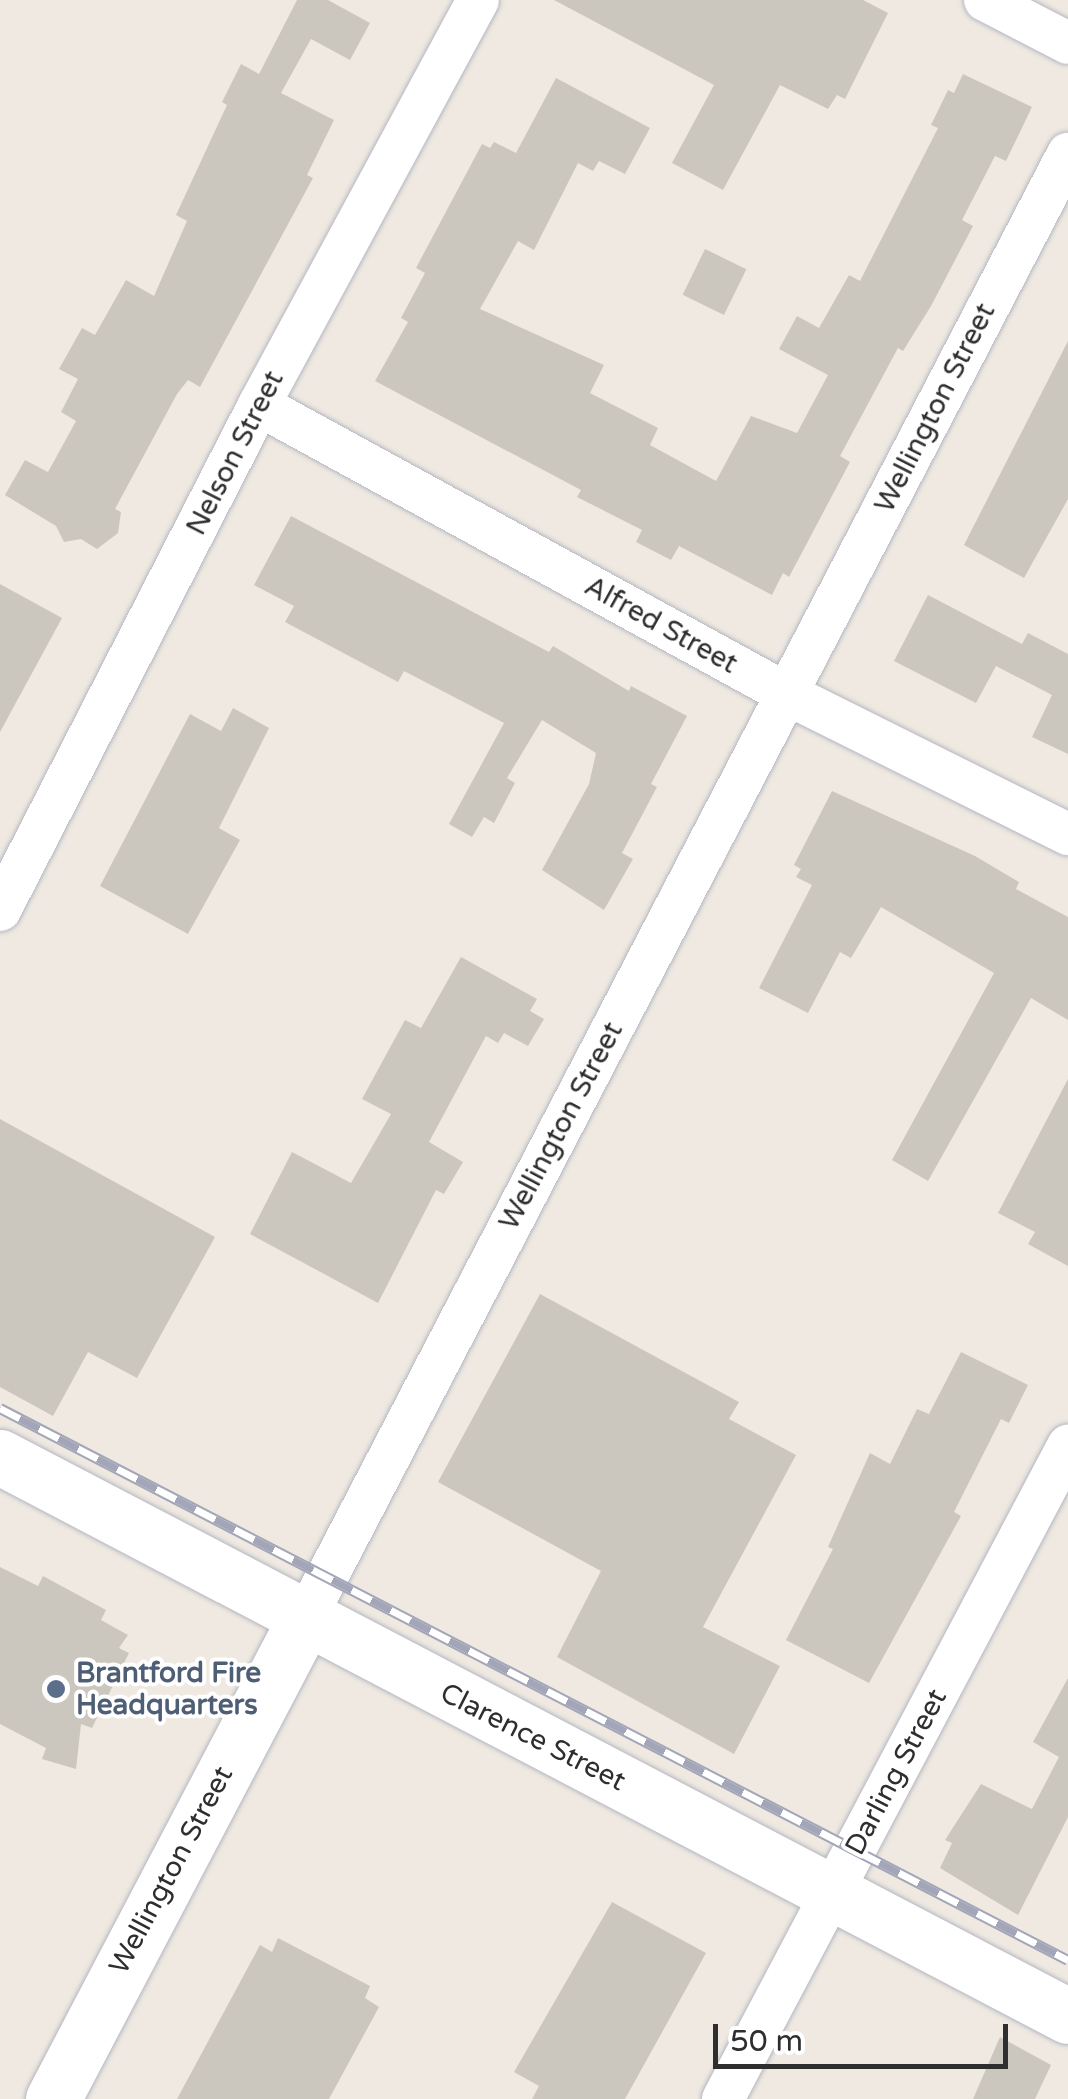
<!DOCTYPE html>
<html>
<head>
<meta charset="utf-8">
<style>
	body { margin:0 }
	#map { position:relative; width:1068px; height:2099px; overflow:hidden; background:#efe9e1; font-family:"Varela Round",sans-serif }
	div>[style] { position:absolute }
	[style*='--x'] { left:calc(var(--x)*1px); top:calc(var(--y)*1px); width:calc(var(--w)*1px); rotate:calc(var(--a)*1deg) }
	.building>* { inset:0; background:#cbc7bf; transform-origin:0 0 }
	.roads { filter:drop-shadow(0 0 2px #b4b7c1) drop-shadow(0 0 2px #b4b7c1) }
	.street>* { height:42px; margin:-21px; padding:0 21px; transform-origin:21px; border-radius:21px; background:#fff }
	.secondary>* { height:55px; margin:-27.5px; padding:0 27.5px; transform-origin:27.5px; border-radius:27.5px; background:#fff }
	.rail>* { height:11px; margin-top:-5.5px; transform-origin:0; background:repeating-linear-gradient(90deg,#fff 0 22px,#a3a6b8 0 44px); box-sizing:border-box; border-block:2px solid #a3a6b8 }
	.dots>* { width:28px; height:28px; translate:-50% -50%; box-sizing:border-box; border:5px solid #fff; border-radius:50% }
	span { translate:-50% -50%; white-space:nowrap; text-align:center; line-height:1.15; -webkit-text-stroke:8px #fff; paint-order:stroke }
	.street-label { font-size:28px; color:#2e2e2e }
	.service-label { font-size:28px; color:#4e5e75; font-weight:700 }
	.left { translate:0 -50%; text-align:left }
	.scale { position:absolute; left:713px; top:2024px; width:295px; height:45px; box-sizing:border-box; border:5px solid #2e2e2e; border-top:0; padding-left:12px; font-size:30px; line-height:35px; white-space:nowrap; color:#2e2e2e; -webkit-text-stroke:8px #fff; paint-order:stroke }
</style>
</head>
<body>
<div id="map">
	<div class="building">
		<div style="clip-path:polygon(297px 0,328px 0,370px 23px,350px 60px,311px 39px,281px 93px,334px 120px,307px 175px,313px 178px,200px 387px,188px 380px,177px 394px,115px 509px,121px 512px,118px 533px,97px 549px,81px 539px,64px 542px,56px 526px,5px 495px,25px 460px,48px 472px,76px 421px,61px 412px,78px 379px,59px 369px,82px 328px,95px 335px,126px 280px,154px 296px,187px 221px,176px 215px,227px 105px,222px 102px,241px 64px,259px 74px)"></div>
		<div style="clip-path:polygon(554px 0,863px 0,888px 13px,845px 99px,837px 95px,828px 109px,780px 85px,723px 190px,672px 163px,714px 85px)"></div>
		<div style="clip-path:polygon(963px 74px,1032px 107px,1006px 161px,995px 156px,962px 220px,973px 226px,931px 306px,903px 351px,898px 348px,840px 456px,850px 462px,789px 577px,783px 573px,772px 595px,679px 546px,671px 560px,636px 542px,642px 530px,577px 497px,581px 490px,375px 381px,408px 322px,401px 318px,425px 273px,416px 268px,482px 144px,490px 148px,494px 142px,516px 153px,556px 78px,650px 128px,625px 174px,599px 161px,593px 171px,578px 163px,534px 250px,518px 241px,480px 309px,604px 365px,590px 393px,658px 428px,650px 445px,716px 481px,751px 416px,797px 433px,828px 375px,779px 349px,797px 316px,819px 328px,849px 275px,860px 281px,938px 128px,931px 125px,948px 90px,954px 93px)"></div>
		<div style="left:705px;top:249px;width:46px;height:51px;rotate:26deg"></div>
		<div style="clip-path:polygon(1068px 341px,1068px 499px,1024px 578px,964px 545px)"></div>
		<div style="clip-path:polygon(291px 516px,549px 652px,553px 646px,629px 691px,631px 686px,687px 716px,651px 784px,657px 787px,622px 853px,633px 859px,604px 910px,542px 870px,589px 784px,596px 753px,542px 720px,507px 778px,515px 783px,494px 823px,484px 817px,472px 837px,449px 824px,504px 723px,404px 671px,398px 682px,285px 622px,294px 606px,254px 585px)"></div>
		<div style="clip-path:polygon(0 584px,62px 618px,0 732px)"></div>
		<div style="clip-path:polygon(928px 595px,1022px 644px,1028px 633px,1068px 654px,1068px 754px,1032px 737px,1052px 695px,996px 666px,976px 703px,894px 661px)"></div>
		<div style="clip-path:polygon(233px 708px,269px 728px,219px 828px,240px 840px,188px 934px,100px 886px,190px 714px,221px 731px)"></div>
		<div style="clip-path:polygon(832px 791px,975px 856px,1019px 882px,1016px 889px,1068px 917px,1068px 1020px,1031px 998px,928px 1181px,892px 1160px,994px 973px,881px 907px,851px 958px,840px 952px,808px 1013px,759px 988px,812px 885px,796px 877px,801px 869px,794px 865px)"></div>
		<div style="clip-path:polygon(461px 957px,537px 999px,530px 1011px,544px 1019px,528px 1046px,504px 1033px,498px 1043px,486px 1036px,429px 1142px,463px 1162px,444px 1194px,436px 1190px,378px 1303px,250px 1234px,292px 1152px,351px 1183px,391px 1114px,362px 1099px,405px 1020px,421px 1028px)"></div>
		<div style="clip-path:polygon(1068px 1079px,1068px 1266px,1028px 1244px,1035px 1232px,998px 1213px)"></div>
		<div style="clip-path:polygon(0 1119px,215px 1237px,137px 1378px,88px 1352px,53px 1416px,0 1387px)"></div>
		<div style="clip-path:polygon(540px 1294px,739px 1402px,729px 1419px,796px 1455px,703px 1627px,780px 1666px,734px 1754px,557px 1657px,601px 1571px,438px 1482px)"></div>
		<div style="clip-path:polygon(961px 1352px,1028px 1385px,1009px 1423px,1001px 1419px,954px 1512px,961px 1516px,869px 1683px,786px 1640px,833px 1549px,828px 1547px,870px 1453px,890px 1464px,917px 1409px,929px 1414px)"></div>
		<div style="clip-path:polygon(0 1567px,38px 1586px,43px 1576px,106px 1610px,101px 1620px,128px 1635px,119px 1648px,129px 1653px,92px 1728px,81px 1724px,76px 1769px,42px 1759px,46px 1748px,0 1724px)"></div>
		<div style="clip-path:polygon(1068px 1678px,1068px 1817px,1018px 1915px,940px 1868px,952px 1843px,945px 1840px,981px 1784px,1032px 1809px,1059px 1757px,1033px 1742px)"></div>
		<div style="clip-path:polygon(612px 1902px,706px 1953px,625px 2099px,532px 2099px,539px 2086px,514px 2072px)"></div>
		<div style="clip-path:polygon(278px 1938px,370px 1986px,365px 1998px,379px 2007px,329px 2099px,177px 2099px,260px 1945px,272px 1952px)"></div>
		<div style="clip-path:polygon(1000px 2037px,1051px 2065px,1035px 2099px,973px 2099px)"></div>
	</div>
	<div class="roads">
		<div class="street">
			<div style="--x:985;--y:0;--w:93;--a:27.4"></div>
			<div style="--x:259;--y:405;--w:602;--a:28.69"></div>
			<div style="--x:787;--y:694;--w:314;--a:26.5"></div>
			<div style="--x:0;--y:910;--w:568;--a:-62.85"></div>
			<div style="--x:259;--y:405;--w:460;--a:-61.6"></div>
			<div style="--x:306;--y:1617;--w:1650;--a:-62.49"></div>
			<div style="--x:723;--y:2099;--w:739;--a:-62.15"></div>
		</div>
		<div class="secondary">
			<div style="--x:0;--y:1457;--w:1205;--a:27.63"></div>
			<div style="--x:53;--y:2099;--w:544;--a:-62.31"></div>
		</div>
	</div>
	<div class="rail">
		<div style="--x:0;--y:1408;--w:1202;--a:27.33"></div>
	</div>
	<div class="dots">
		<div style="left:56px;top:1689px;background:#5c6f8a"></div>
	</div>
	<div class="street-label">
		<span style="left:935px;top:408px;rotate:-63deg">Wellington Street</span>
		<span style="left:235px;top:453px;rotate:-63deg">Nelson Street</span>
		<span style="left:661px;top:625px;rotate:29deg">Alfred Street</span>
		<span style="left:561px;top:1126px;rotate:-62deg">Wellington Street</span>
		<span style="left:533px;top:1737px;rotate:27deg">Clarence Street</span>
		<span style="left:896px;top:1772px;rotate:-62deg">Darling Street</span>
		<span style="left:171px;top:1870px;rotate:-62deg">Wellington Street</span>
	</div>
	<div class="service-label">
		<span class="left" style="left:76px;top:1689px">Brantford Fire<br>Headquarters</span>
	</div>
	<div class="scale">50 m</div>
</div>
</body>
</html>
